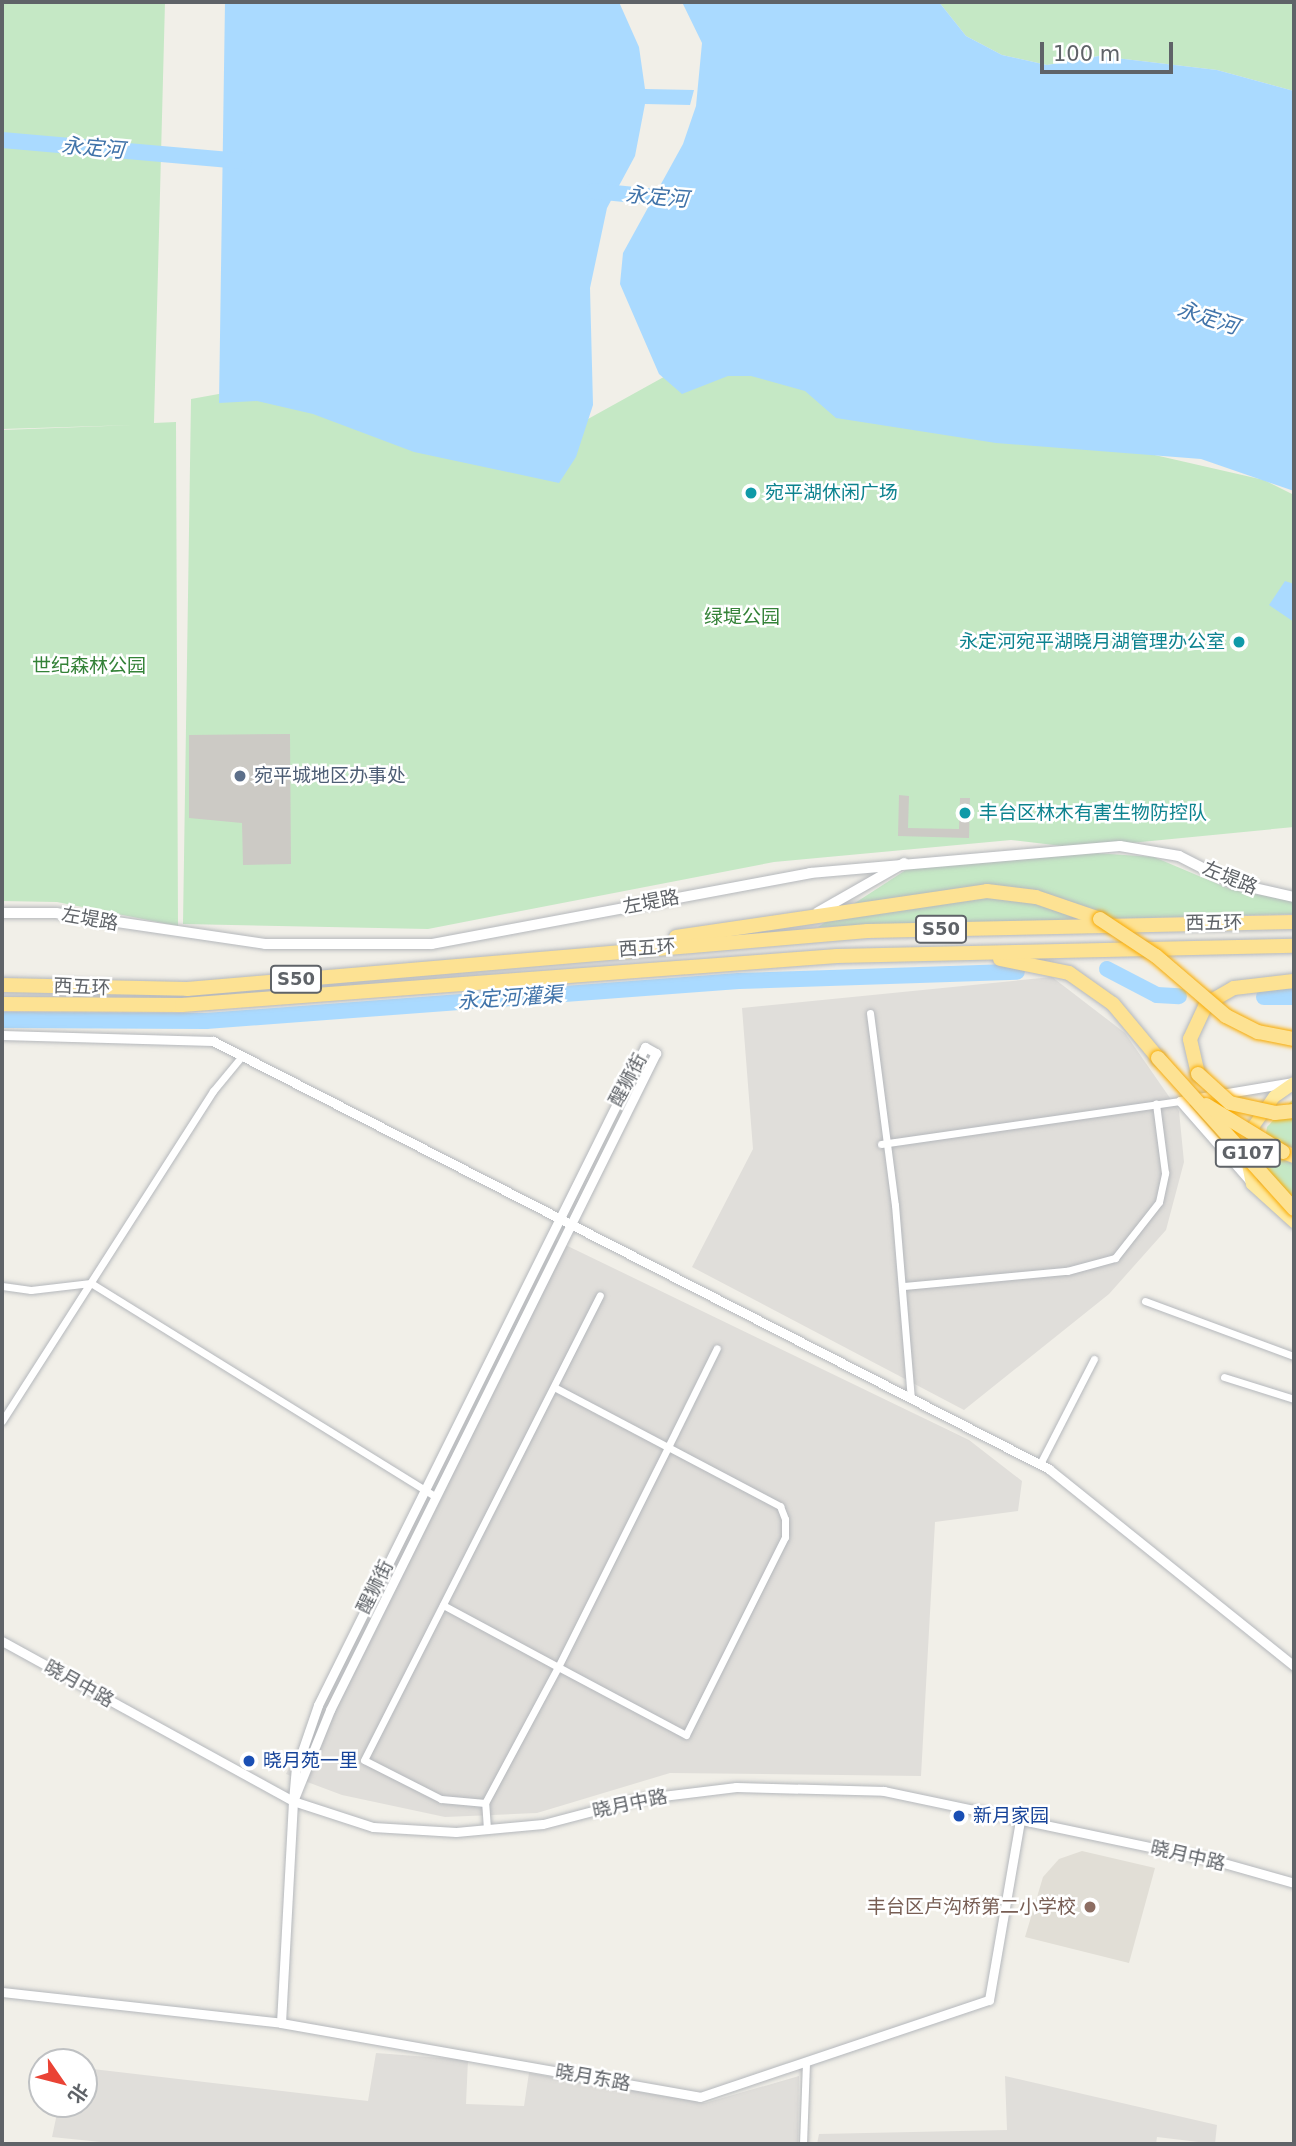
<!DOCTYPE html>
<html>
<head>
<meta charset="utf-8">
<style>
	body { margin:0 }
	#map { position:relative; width:1296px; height:2146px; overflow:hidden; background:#f1efe8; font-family:"DejaVu Sans","Noto Sans SC",sans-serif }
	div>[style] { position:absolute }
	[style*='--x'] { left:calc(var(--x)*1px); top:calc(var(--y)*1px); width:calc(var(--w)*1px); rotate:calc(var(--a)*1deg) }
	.industrial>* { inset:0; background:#e0deda }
	.education>* { inset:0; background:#e1ded6 }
	.green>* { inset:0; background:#c5e8c5 }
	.water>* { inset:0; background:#aadaff }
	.river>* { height:16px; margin:-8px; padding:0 8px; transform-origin:8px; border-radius:8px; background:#aadaff }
	.building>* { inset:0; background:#cccac5 }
	.roads { filter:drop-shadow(0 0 2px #b5b8bc) drop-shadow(0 0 2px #b5b8bc) }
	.minor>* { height:7px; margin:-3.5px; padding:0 3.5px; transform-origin:3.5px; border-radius:3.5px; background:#fff }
	.tertiary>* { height:9px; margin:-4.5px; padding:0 4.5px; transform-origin:4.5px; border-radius:4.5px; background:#fff }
	.secondary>* { height:10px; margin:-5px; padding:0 5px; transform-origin:5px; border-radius:5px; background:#fff }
	.trunk>* { height:12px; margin:-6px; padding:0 6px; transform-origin:6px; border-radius:6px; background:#feeaa1 }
	.motorway>* { height:14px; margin:-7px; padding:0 7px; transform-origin:7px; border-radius:7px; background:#fde293 }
	.bridges { filter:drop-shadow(0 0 2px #f9ab00) drop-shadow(0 0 2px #f9ab00) }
	.motorway-bridge>* { height:14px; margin:-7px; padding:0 7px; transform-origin:7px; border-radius:7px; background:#fde293 }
	.dots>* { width:19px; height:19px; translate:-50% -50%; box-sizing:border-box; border:4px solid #fff; border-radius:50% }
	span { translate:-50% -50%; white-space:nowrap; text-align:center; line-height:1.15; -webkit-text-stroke:5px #fff; paint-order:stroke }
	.shield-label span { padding:2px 5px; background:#fff; border:2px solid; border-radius:5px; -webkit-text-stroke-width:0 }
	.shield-label { font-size:18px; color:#5f6368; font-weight:700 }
	.culture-label { font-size:19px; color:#0d838f }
	.left { translate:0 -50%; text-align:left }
	.right { translate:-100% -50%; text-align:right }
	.park-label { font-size:19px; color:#348238 }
	.service-label { font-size:19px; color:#4e5e75 }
	.street-label { font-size:19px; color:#5f6368 }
	.transit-label { font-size:19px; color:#164399 }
	.education-label { font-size:19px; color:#785e54 }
	.water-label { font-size:21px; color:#4174aa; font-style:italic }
	.frame { position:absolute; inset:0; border:4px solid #5f6368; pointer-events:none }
	.north { position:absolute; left:28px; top:2048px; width:70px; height:70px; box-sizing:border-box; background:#fff; border:2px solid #bfc1c3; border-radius:50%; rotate:125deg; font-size:19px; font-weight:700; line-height:28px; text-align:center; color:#5f6368 }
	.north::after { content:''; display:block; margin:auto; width:24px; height:32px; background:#ea4335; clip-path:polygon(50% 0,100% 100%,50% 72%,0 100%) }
	.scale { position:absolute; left:1040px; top:42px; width:133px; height:32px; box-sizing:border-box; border:4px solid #5f6368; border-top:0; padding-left:9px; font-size:21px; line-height:24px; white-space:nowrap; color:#5f6368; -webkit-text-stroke:5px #fff; paint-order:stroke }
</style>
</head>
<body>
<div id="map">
	<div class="industrial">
		<div style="clip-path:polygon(1052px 977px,1125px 1033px,1179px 1111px,1184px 1162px,1166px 1230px,1109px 1294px,964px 1410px,692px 1267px,753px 1149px,742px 1008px)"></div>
		<div style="clip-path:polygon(549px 1237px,969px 1440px,1022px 1481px,1018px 1511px,935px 1522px,921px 1776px,670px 1773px,537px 1813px,445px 1817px,342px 1795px,286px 1774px)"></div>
		<div style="clip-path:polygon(376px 2053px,468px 2060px,466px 2104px,524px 2106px,529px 2073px,705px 2103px,799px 2076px,798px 2144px,120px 2144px,52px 2137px,59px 2104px,84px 2104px,84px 2068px,368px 2101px)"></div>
		<div style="clip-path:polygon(1005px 2076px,1217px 2125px,1215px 2144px,1157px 2137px,1156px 2144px,817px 2144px,819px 2134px,1007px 2130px)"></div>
	</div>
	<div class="education">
		<div style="clip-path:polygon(1082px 1851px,1155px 1868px,1129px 1963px,1025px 1937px,1043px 1877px,1059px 1859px)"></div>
	</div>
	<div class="green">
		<div style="clip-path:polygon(2px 2px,165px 2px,154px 423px,176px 422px,178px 926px,57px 902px,2px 901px,2px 430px,134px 425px,2px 429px)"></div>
		<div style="clip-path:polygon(939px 2px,1294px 2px,1294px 91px,1217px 70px,1099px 56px,1047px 65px,1002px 55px,966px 36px)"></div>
		<div style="clip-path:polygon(680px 368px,822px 372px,971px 413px,1264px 480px,1294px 495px,1294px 827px,1079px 848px,1011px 840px,774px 862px,428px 929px,183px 924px,191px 399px,306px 378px,532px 450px)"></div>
		<div style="clip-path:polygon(1066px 851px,1154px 857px,1232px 890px,1294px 901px,1294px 914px,818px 927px,912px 866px)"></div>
		<div style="clip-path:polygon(1294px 1098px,1294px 1199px,1267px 1172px,1263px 1152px,1267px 1127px)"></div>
	</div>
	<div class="water">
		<div style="clip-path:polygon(225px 2px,619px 2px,639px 47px,645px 89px,694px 90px,690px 105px,645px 104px,635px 156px,607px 208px,590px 288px,593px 405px,576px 457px,559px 483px,414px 452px,313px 414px,257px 401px,219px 403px)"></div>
		<div style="clip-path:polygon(682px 2px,939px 2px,966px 36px,1002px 55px,1047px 65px,1099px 56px,1217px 70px,1294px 91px,1294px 491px,1201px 459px,996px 443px,836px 418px,805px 391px,751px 376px,728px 376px,682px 394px,659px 374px,620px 284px,623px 253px,683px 144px,696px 106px,702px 43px)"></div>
		<div style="clip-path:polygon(1285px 581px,1294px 584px,1294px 622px,1269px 605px)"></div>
	</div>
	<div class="river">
		<div style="--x:2;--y:140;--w:243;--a:5"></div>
		<div style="--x:594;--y:191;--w:82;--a:5.6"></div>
		<div style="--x:1107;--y:969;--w:56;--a:27.5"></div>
		<div style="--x:1157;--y:995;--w:22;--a:3"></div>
		<div style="--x:1264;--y:997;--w:30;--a:0"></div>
		<div style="--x:2;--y:1020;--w:204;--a:0.3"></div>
		<div style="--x:206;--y:1021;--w:534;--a:-4.29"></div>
		<div style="--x:739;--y:981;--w:278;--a:-1.9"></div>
	</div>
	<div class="building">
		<div style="clip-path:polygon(290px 734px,291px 864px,243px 865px,242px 823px,189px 818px,189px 735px)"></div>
		<div style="clip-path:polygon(899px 795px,909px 796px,908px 828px,959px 829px,960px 798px,970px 798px,969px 838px,898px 836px)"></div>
	</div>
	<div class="roads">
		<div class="minor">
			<div style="--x:870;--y:1013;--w:194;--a:82.6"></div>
			<div style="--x:895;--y:1205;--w:194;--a:85.3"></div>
			<div style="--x:881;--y:1144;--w:302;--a:-8.2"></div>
			<div style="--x:2;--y:1286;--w:29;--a:8"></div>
			<div style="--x:31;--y:1290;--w:60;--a:-6.7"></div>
			<div style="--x:91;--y:1283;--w:405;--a:31.8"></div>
			<div style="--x:904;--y:1286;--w:164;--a:-5.3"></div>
			<div style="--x:1067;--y:1271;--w:50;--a:-15.2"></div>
			<div style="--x:1115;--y:1258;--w:71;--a:-51.8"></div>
			<div style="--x:1159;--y:1202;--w:30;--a:-78"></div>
			<div style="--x:1165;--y:1173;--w:70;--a:-97.4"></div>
			<div style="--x:1145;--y:1301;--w:159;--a:20.3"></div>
			<div style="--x:1224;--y:1377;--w:73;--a:17.4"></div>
			<div style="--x:554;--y:1387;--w:129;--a:27.8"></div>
			<div style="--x:668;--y:1447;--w:127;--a:27.8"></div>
			<div style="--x:780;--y:1506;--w:14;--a:69"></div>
			<div style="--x:785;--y:1519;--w:18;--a:90"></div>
			<div style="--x:785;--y:1537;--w:221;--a:116.6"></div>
			<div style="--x:686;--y:1735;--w:145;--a:-152"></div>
			<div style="--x:558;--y:1667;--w:246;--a:-63.4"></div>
			<div style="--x:668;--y:1447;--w:110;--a:-63.7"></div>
			<div style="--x:2;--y:1421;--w:392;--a:-57.4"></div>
			<div style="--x:213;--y:1091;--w:45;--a:-50.4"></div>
			<div style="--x:1040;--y:1464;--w:118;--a:-62.8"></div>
			<div style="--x:443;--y:1605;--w:131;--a:28.3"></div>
			<div style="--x:558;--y:1667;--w:154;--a:118.2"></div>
			<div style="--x:487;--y:1829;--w:26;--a:-94"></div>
			<div style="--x:485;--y:1803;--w:44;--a:-174.8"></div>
			<div style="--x:441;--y:1799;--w:86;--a:-153.1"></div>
			<div style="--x:364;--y:1760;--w:521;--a:-63.09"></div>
			<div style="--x:803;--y:2144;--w:82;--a:-87.9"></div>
		</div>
		<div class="tertiary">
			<div style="--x:2;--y:1035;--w:211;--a:1.6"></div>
			<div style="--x:213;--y:1041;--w:939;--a:27.11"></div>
			<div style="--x:1049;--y:1469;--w:314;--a:38.8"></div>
			<div style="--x:1180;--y:1101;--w:115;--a:-9.5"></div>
			<div style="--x:1180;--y:1101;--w:106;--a:48.8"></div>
			<div style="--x:2;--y:1641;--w:332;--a:28.8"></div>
			<div style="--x:293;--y:1801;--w:84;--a:18"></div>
			<div style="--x:373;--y:1827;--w:83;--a:3.4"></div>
			<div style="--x:456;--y:1832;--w:87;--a:-5.3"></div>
			<div style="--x:543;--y:1824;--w:98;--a:-14.7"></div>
			<div style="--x:638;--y:1799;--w:99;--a:-7"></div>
			<div style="--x:736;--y:1787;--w:148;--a:1.5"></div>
			<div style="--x:884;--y:1791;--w:343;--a:11.9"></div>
			<div style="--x:1220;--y:1862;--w:77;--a:15.8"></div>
			<div style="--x:2;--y:1992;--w:281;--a:6.3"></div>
			<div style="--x:281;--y:2023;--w:425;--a:10"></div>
			<div style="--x:700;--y:2097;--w:305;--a:-18.6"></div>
			<div style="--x:989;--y:2000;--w:183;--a:-80.2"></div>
			<div style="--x:281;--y:2023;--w:222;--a:-86.9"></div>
			<div style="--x:293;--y:1801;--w:32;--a:-85"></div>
			<div style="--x:296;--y:1769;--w:68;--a:-71"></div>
			<div style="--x:318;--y:1705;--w:735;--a:-63.57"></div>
			<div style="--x:645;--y:1047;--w:13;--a:29"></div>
			<div style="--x:656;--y:1053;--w:733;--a:116.39"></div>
			<div style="--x:330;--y:1710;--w:98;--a:112.1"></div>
		</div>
		<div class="secondary">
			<div style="--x:818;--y:912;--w:99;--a:-29.7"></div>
			<div style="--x:2;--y:913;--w:54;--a:0"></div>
			<div style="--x:56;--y:913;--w:211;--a:8.4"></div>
			<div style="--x:265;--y:944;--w:167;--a:0"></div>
			<div style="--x:432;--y:944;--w:385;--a:-10.6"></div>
			<div style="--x:810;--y:873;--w:311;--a:-5"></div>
			<div style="--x:1120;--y:846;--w:60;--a:9.6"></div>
			<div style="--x:1179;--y:856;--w:59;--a:27"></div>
			<div style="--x:1232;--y:883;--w:64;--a:12.7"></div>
		</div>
		<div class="trunk">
			<div style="--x:1294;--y:1083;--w:24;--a:145"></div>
			<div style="--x:1274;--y:1097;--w:35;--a:125"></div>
			<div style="--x:1254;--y:1126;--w:38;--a:99"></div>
			<div style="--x:1248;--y:1164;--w:20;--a:79"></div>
			<div style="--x:1252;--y:1184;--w:57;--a:42.1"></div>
		</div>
		<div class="motorway">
			<div style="--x:676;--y:937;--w:314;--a:-8.4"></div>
			<div style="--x:987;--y:891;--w:49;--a:7"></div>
			<div style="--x:1036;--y:897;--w:68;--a:19"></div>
			<div style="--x:1000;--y:959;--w:70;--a:11.5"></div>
			<div style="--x:1069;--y:973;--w:54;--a:35.2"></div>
			<div style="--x:1113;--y:1004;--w:70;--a:50.2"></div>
			<div style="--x:2;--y:985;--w:185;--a:1.2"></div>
			<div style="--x:187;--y:989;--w:683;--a:-4.87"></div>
			<div style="--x:868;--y:931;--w:426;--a:-1.2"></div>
			<div style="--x:2;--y:1004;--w:180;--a:0.3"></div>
			<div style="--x:182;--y:1005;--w:657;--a:-4.28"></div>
			<div style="--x:837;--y:956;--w:457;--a:-1.3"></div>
			<div style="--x:1198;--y:1074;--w:36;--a:-103"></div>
			<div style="--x:1190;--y:1039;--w:38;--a:-65"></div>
			<div style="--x:1206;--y:1004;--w:32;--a:-30"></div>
			<div style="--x:1234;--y:988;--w:60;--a:-6.7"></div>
			<div style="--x:1283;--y:1152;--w:12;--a:20"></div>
		</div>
	</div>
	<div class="bridges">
		<div class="motorway-bridge">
			<div style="--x:1100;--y:919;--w:67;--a:33.5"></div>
			<div style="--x:1156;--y:956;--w:92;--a:40.6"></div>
			<div style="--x:1226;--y:1016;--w:36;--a:27"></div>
			<div style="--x:1258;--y:1032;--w:37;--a:11"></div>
			<div style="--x:1158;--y:1058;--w:203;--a:48"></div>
			<div style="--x:1198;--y:1074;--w:43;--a:42.2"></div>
			<div style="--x:1230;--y:1103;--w:46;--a:12.5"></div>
			<div style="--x:1275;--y:1113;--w:19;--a:-6"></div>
			<div style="--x:1206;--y:1105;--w:90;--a:31.4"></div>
		</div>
	</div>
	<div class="dots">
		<div style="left:751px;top:493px;background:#0f9aa8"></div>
		<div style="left:1239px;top:642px;background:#0f9aa8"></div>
		<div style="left:240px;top:776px;background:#5c6f8a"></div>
		<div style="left:965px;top:813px;background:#0f9aa8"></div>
		<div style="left:249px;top:1761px;background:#1a4fb4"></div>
		<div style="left:959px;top:1816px;background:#1a4fb4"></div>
		<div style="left:1090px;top:1907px;background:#8d6e63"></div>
	</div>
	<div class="shield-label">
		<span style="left:941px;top:929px">S50</span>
		<span style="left:296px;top:979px">S50</span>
		<span style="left:1248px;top:1153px">G107</span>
	</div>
	<div class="culture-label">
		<span class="left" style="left:765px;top:493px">宛平湖休闲广场</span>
		<span class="right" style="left:1225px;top:642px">永定河宛平湖晓月湖管理办公室</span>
		<span class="left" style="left:979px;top:813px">丰台区林木有害生物防控队</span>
	</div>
	<div class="park-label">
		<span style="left:742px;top:617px">绿堤公园</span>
		<span style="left:89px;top:666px">世纪森林公园</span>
	</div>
	<div class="service-label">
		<span class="left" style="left:254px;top:776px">宛平城地区办事处</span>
	</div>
	<div class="street-label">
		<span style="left:1230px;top:878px;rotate:22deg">左堤路</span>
		<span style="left:651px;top:902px;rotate:-11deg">左堤路</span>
		<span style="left:90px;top:919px;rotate:10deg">左堤路</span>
		<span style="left:1214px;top:923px;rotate:-1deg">西五环</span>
		<span style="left:647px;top:948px;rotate:-4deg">西五环</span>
		<span style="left:82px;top:987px;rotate:2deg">西五环</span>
		<span style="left:628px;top:1080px;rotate:-62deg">醒狮街</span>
		<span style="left:375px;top:1587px;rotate:-64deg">醒狮街</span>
		<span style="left:79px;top:1684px;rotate:29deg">晓月中路</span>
		<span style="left:630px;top:1804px;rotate:-12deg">晓月中路</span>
		<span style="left:1188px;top:1856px;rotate:13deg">晓月中路</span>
		<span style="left:593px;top:2078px;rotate:10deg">晓月东路</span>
	</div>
	<div class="transit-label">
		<span class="left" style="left:263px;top:1761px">晓月苑一里</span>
		<span class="left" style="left:973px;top:1816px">新月家园</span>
	</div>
	<div class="education-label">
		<span class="right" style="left:1076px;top:1907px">丰台区卢沟桥第二小学校</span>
	</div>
	<div class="water-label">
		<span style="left:93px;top:148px;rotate:5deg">永定河</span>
		<span style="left:657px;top:197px;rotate:5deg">永定河</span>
		<span style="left:1208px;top:318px;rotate:18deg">永定河</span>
		<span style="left:510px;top:998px;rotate:-4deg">永定河灌渠</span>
	</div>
	<div class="frame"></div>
	<div class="north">北</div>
	<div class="scale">100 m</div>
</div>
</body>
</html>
